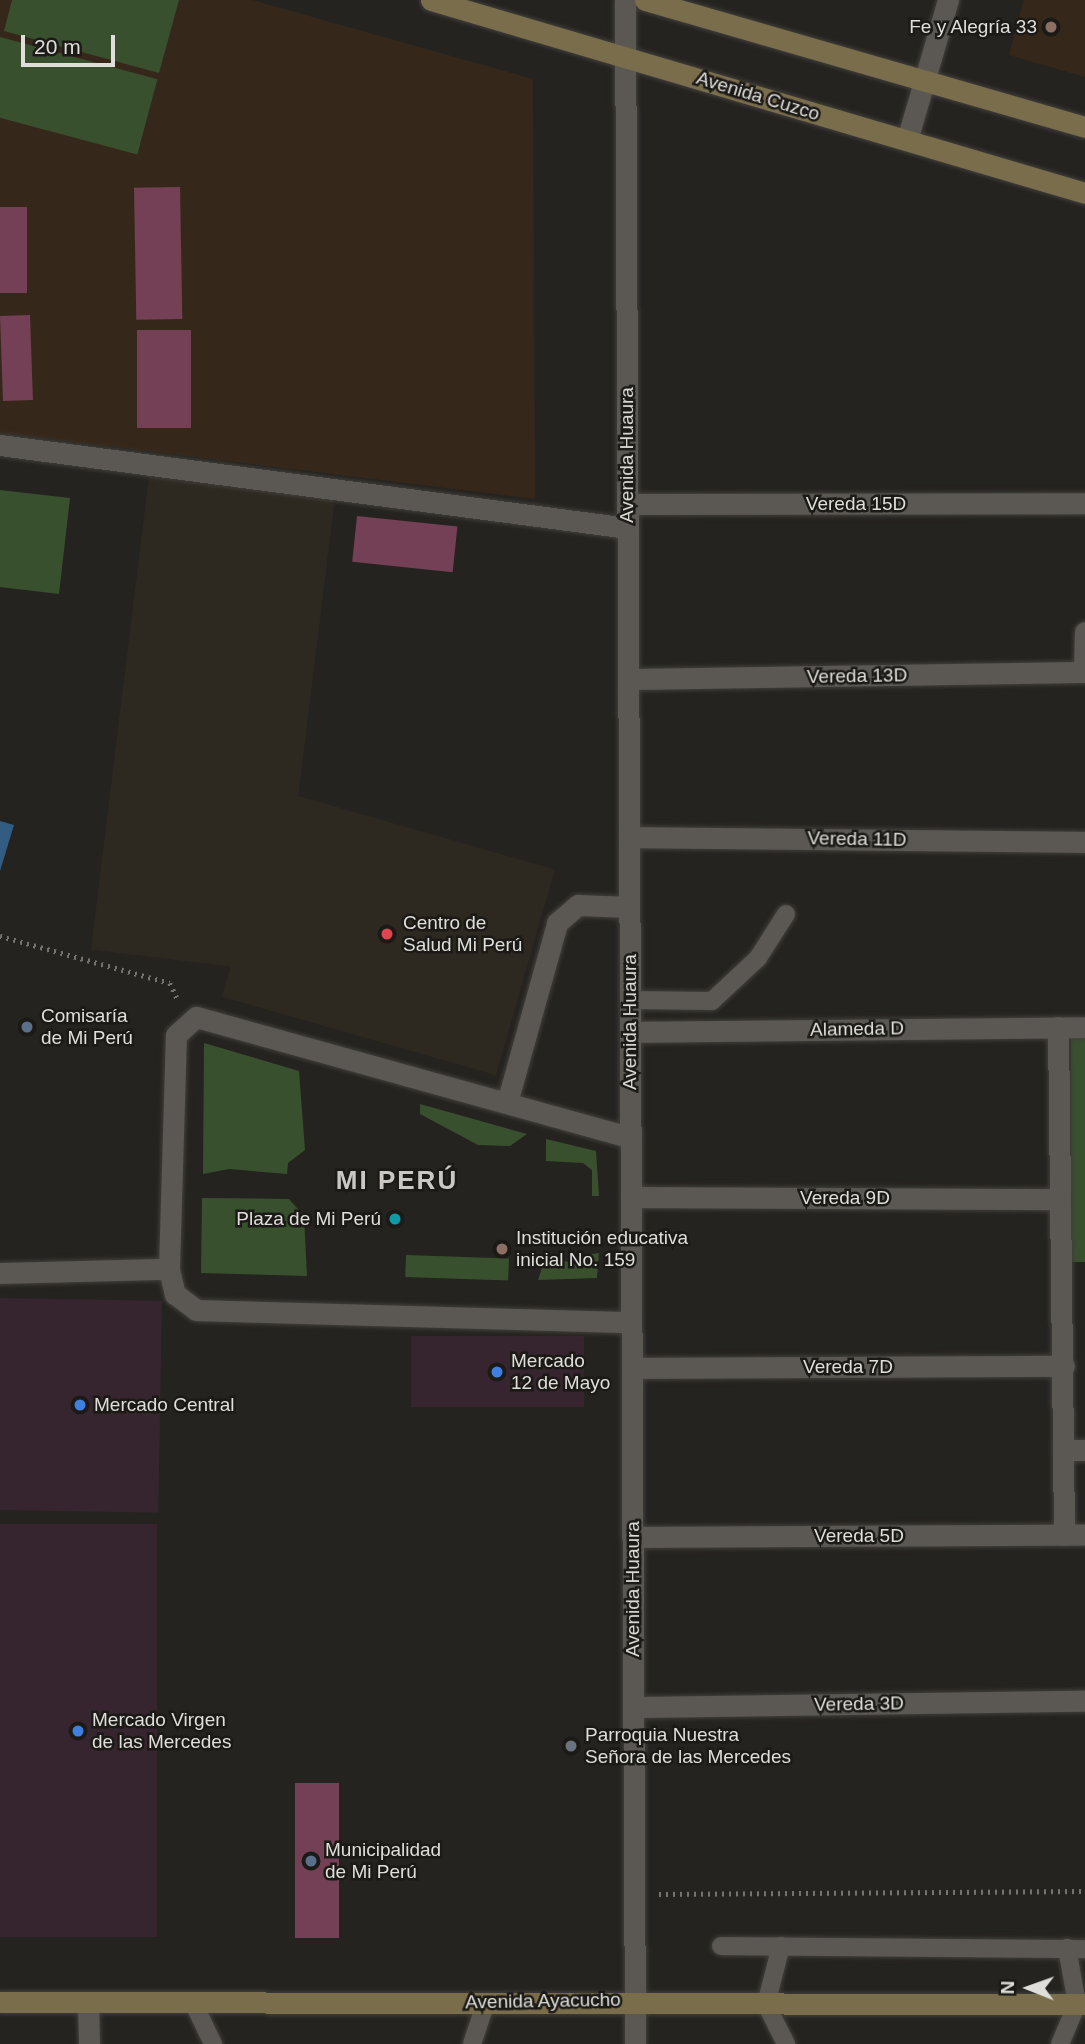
<!DOCTYPE html>
<html>
<head>
<meta charset="utf-8">
<style>
	body { margin:0 }
	#map { position:relative; width:1085px; height:2044px; overflow:hidden; background:#252320; font-family:Arial,sans-serif }
	div>[style] { position:absolute }
	[style*='--x'] { left:calc(var(--x)*1px); top:calc(var(--y)*1px); width:calc(var(--w)*1px); rotate:calc(var(--a)*1deg) }
	.commercial>* { inset:0; background:#36252f; transform-origin:0 0 }
	.built>* { inset:0; background:#2e2920; transform-origin:0 0 }
	.education>* { inset:0; background:#35281b }
	.green>* { inset:0; background:#39502f; transform-origin:0 0 }
	.water>* { inset:0; background:#325c81 }
	.building>* { inset:0; background:#734055; transform-origin:0 0 }
	.path>* { height:4.5px; margin-top:-2.25px; transform-origin:0; background:repeating-linear-gradient(90deg,#757370 0 2px,transparent 0 7px) }
	.roads { filter:drop-shadow(0 0 2px #413f3b) drop-shadow(0 0 2px #413f3b) }
	.lane>* { height:18px; margin:-9px; padding:0 9px; transform-origin:9px; border-radius:9px; background:#5b5854 }
	.street>* { height:21px; margin:-10.5px; padding:0 10.5px; transform-origin:10.5px; border-radius:10.5px; background:#5b5854 }
	.secondary>* { height:21px; margin:-10.5px; padding:0 10.5px; transform-origin:10.5px; border-radius:10.5px; background:#796d4c }
	.dots>* { width:19px; height:19px; translate:-50% -50%; box-sizing:border-box; border:4px solid #1c1a16; border-radius:50% }
	span { translate:-50% -50%; white-space:nowrap; text-align:center; line-height:1.15; -webkit-text-stroke:5px #1c1a16; paint-order:stroke }
	.poi-label { font-size:19px; color:#dfdedb }
	.right { translate:-100% -50%; text-align:right }
	.left { translate:0 -50%; text-align:left }
	.street-label { font-size:19px; color:#dfdedb }
	.district-label { font-size:26px; color:#cbc8c3; font-weight:700; letter-spacing:2px }
	.north { position:absolute; left:994px; top:1953px; width:70px; height:70px; -webkit-text-stroke:5px #1c1a16; paint-order:stroke; rotate:271deg; font-size:19px; font-weight:700; line-height:28px; text-align:center; color:#dfdedb }
	.north::after { content:''; display:block; margin:auto; width:24px; height:32px; background:#dfdedb; clip-path:polygon(50% 0,100% 100%,50% 72%,0 100%) }
	.scale { position:absolute; left:21px; top:35px; width:94px; height:32px; box-sizing:border-box; border:4px solid #dfdedb; border-top:0; padding-left:9px; font-size:21px; line-height:24px; white-space:nowrap; color:#dfdedb; -webkit-text-stroke:5px #1c1a16; paint-order:stroke }
</style>
</head>
<body>
<div id="map">
	<div class="commercial">
		<div style="left:0;top:1298px;width:162px;height:212px;rotate:1deg"></div>
		<div style="left:411px;top:1336px;width:173px;height:71px"></div>
		<div style="left:0;top:1524px;width:157px;height:413px"></div>
	</div>
	<div class="built">
		<div style="left:149px;top:477px;width:187px;height:476px;rotate:7deg"></div>
		<div style="left:281px;top:791px;width:285px;height:214px;rotate:16deg"></div>
	</div>
	<div class="education">
		<div style="clip-path:polygon(0 0,252px 0,533px 79px,535px 499px,0 433px)"></div>
		<div style="clip-path:polygon(1024px 0,1085px 0,1085px 77px,1009px 55px)"></div>
	</div>
	<div class="green">
		<div style="clip-path:polygon(12px 0,179px 0,159px 73px,4px 31px)"></div>
		<div style="left:0;top:37px;width:163px;height:78px;rotate:15deg"></div>
		<div style="clip-path:polygon(0 490px,70px 498px,59px 594px,0 587px)"></div>
		<div style="left:1071px;top:1034px;width:14px;height:228px"></div>
		<div style="clip-path:polygon(204px 1043px,299px 1071px,305px 1150px,288px 1163px,287px 1174px,229px 1169px,203px 1174px)"></div>
		<div style="clip-path:polygon(420px 1104px,527px 1134px,510px 1146px,478px 1145px,420px 1114px)"></div>
		<div style="clip-path:polygon(546px 1139px,596px 1151px,599px 1196px,592px 1196px,592px 1170px,583px 1163px,546px 1161px)"></div>
		<div style="clip-path:polygon(202px 1198px,289px 1199px,304px 1216px,307px 1276px,201px 1273px)"></div>
		<div style="clip-path:polygon(599px 1253px,597px 1278px,538px 1280px,546px 1256px,576px 1264px,585px 1255px)"></div>
		<div style="left:406px;top:1255px;width:103px;height:22px;rotate:2deg"></div>
	</div>
	<div class="water">
		<div style="clip-path:polygon(0 821px,14px 825px,0 871px)"></div>
	</div>
	<div class="building">
		<div style="left:180px;top:187px;width:132px;height:46px;rotate:89deg"></div>
		<div style="left:0;top:207px;width:27px;height:86px"></div>
		<div style="left:30px;top:315px;width:85px;height:30px;rotate:88deg"></div>
		<div style="left:137px;top:330px;width:54px;height:98px"></div>
		<div style="left:357px;top:516px;width:101px;height:46px;rotate:6deg"></div>
		<div style="left:295px;top:1783px;width:44px;height:155px"></div>
	</div>
	<div class="path">
		<div style="--x:0;--y:936;--w:176;--a:15.5"></div>
		<div style="--x:170;--y:983;--w:19;--a:65"></div>
		<div style="--x:659;--y:1894;--w:426;--a:-0.4"></div>
	</div>
	<div class="roads">
		<div class="lane">
			<div style="--x:630;--y:1000;--w:82;--a:0.7"></div>
			<div style="--x:712;--y:1001;--w:63;--a:-43.1"></div>
			<div style="--x:758;--y:958;--w:52;--a:-57.5"></div>
			<div style="--x:721;--y:1946;--w:364;--a:0.5"></div>
			<div style="--x:781;--y:1946;--w:60;--a:104.5"></div>
			<div style="--x:766;--y:2004;--w:45;--a:63.4"></div>
			<div style="--x:193;--y:2002;--w:47;--a:64.5"></div>
			<div style="--x:472;--y:2044;--w:44;--a:-71.6"></div>
			<div style="--x:1060;--y:2044;--w:43;--a:-67"></div>
			<div style="--x:1077;--y:2004;--w:57;--a:-100.1"></div>
		</div>
		<div class="street">
			<div style="--x:625;--y:0;--w:2044;--a:89.72"></div>
			<div style="--x:907;--y:140;--w:146;--a:-73.7"></div>
			<div style="--x:0;--y:445;--w:633;--a:7.53"></div>
			<div style="--x:627;--y:504;--w:458;--a:-0.1"></div>
			<div style="--x:1084;--y:672;--w:40;--a:-88.6"></div>
			<div style="--x:628;--y:679;--w:457;--a:-0.9"></div>
			<div style="--x:629;--y:837;--w:456;--a:0.6"></div>
			<div style="--x:1058;--y:1027;--w:508;--a:89.32"></div>
			<div style="--x:630;--y:1032;--w:455;--a:-0.6"></div>
			<div style="--x:508;--y:1099;--w:183;--a:-74.4"></div>
			<div style="--x:557;--y:923;--w:28;--a:-41"></div>
			<div style="--x:578;--y:905;--w:51;--a:2.2"></div>
			<div style="--x:631;--y:1197;--w:428;--a:0.3"></div>
			<div style="--x:169;--y:1269;--w:234;--a:-88.3"></div>
			<div style="--x:176;--y:1035;--w:27;--a:-42"></div>
			<div style="--x:196;--y:1017;--w:450;--a:15.5"></div>
			<div style="--x:0;--y:1273;--w:169;--a:-1.4"></div>
			<div style="--x:169;--y:1269;--w:26;--a:77"></div>
			<div style="--x:175;--y:1294;--w:26;--a:37"></div>
			<div style="--x:196;--y:1310;--w:435;--a:1.6"></div>
			<div style="--x:632;--y:1368;--w:432;--a:-0.3"></div>
			<div style="--x:1064;--y:1450;--w:21;--a:0"></div>
			<div style="--x:632;--y:1537;--w:453;--a:-0.3"></div>
			<div style="--x:633;--y:1707;--w:452;--a:-0.8"></div>
			<div style="--x:88;--y:2002;--w:42;--a:88.6"></div>
		</div>
		<div class="secondary">
			<div style="--x:431;--y:0;--w:682;--a:16.44"></div>
			<div style="--x:645;--y:0;--w:458;--a:16.1"></div>
			<div style="--x:0;--y:2002;--w:1085;--a:0.11"></div>
		</div>
	</div>
	<div class="dots">
		<div style="left:1051px;top:27px;background:#8d6e63"></div>
		<div style="left:387px;top:934px;background:#e0444e"></div>
		<div style="left:27px;top:1027px;background:#5c6f8a"></div>
		<div style="left:395px;top:1219px;background:#0f9aa8"></div>
		<div style="left:502px;top:1249px;background:#8d6e63"></div>
		<div style="left:497px;top:1372px;background:#3f7fe0"></div>
		<div style="left:80px;top:1405px;background:#3f7fe0"></div>
		<div style="left:78px;top:1731px;background:#3f7fe0"></div>
		<div style="left:571px;top:1746px;background:#6b7280"></div>
		<div style="left:311px;top:1861px;background:#5c6f8a"></div>
	</div>
	<div class="poi-label">
		<span class="right" style="left:1037px;top:27px">Fe y Alegría 33</span>
		<span class="left" style="left:403px;top:934px">Centro de<br>Salud Mi Perú</span>
		<span class="left" style="left:41px;top:1027px">Comisaría<br>de Mi Perú</span>
		<span class="right" style="left:381px;top:1219px">Plaza de Mi Perú</span>
		<span class="left" style="left:516px;top:1249px">Institución educativa<br>inicial No. 159</span>
		<span class="left" style="left:511px;top:1372px">Mercado<br>12 de Mayo</span>
		<span class="left" style="left:94px;top:1405px">Mercado Central</span>
		<span class="left" style="left:92px;top:1731px">Mercado Virgen<br>de las Mercedes</span>
		<span class="left" style="left:585px;top:1746px">Parroquia Nuestra<br>Señora de las Mercedes</span>
		<span class="left" style="left:325px;top:1861px">Municipalidad<br>de Mi Perú</span>
	</div>
	<div class="street-label">
		<span style="left:758px;top:96px;rotate:17deg">Avenida Cuzco</span>
		<span style="left:627px;top:455px;rotate:-90deg">Avenida Huaura</span>
		<span style="left:856px;top:504px">Vereda 15D</span>
		<span style="left:857px;top:676px;rotate:-1deg">Vereda 13D</span>
		<span style="left:857px;top:839px;rotate:1deg">Vereda 11D</span>
		<span style="left:630px;top:1022px;rotate:-90deg">Avenida Huaura</span>
		<span style="left:857px;top:1029px;rotate:-1deg">Alameda D</span>
		<span style="left:845px;top:1198px">Vereda 9D</span>
		<span style="left:848px;top:1367px">Vereda 7D</span>
		<span style="left:859px;top:1536px">Vereda 5D</span>
		<span style="left:633px;top:1589px;rotate:-90deg">Avenida Huaura</span>
		<span style="left:859px;top:1704px;rotate:-1deg">Vereda 3D</span>
		<span style="left:543px;top:2001px;rotate:-1deg">Avenida Ayacucho</span>
	</div>
	<div class="district-label">
		<span style="left:397px;top:1181px">MI PERÚ</span>
	</div>
	<div class="north">N</div>
	<div class="scale">20 m</div>
</div>
</body>
</html>
